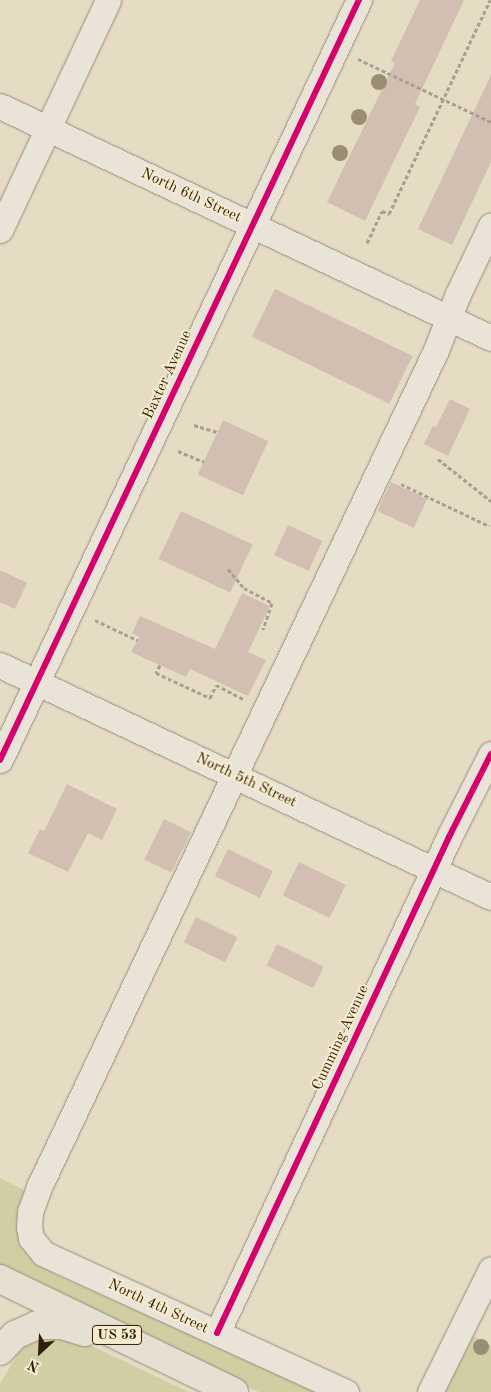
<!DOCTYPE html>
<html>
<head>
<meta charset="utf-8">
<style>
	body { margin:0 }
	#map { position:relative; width:491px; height:1392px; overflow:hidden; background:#e6dcc3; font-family:"Old Standard TT",serif }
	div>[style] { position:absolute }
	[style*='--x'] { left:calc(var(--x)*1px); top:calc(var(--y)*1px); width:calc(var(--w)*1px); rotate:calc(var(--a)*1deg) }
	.green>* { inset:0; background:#d1cea4 }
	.building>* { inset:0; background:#d2bfb1; transform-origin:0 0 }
	.path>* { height:3px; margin-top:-1.5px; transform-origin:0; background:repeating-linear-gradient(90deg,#a6a094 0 4px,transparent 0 6.5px) }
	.roads { filter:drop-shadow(0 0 1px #958d7c) drop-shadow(0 0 1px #958d7c) }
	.minor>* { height:25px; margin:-12.5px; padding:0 12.5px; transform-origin:12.5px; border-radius:12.5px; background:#eae4d8 }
	.highway>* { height:28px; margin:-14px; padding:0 14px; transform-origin:14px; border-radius:14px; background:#e6e0d2 }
	.cycleway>* { height:6px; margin:-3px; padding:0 3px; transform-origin:3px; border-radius:3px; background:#d6006c }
	.trees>* { width:16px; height:16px; margin:-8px; border-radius:50%; background:#9a8e72 }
	span { translate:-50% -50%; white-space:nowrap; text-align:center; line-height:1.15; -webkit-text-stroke:4px #f8eccf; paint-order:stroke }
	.shield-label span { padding:1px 4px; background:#f8eccf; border:1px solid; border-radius:4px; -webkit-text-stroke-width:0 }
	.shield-label { font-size:14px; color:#311d08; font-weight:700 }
	.street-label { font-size:15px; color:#311d08 }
	.north { position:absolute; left:15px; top:1327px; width:50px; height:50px; -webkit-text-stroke:4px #f8eccf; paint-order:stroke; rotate:205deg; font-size:14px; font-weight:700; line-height:20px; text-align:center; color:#311d08 }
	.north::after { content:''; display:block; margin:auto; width:18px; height:22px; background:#311d08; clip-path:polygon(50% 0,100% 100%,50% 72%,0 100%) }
</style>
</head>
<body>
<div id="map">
	<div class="green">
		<div style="clip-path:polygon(0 1178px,28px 1192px,18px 1234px,20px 1246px,38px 1264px,56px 1275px,322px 1392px,259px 1392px,0 1272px)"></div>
		<div style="clip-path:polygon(469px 1334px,491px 1345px,491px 1392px,442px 1392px)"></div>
		<div style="clip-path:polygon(48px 1337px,79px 1340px,189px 1392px,0 1392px,0 1384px,21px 1348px)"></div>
	</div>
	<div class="building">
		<div style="clip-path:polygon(420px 0,464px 0,415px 104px,420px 107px,365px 221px,327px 202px,395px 63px,391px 61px)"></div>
		<div style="clip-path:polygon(491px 75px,491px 162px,452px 245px,418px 229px)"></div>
		<div style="left:275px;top:289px;width:153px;height:53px;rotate:26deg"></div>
		<div style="clip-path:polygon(450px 399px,470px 409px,448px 456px,424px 444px,433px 426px,436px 427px)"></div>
		<div style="left:223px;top:420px;width:50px;height:60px;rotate:25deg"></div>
		<div style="left:391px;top:482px;width:40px;height:32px;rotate:25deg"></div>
		<div style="left:181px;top:511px;width:79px;height:53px;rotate:25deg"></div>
		<div style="left:288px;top:525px;width:38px;height:33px;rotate:25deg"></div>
		<div style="clip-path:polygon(0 570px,27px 583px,15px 609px,0 602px)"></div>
		<div style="clip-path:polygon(242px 593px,270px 606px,248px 652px,266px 660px,248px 696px,190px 669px,186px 677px,131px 652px,139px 637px,132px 633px,140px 616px,215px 649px)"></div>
		<div style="clip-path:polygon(67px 784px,117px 809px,102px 840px,88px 833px,68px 872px,28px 853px,40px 829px,44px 831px)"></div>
		<div style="left:164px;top:819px;width:30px;height:45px;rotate:26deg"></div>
		<div style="left:228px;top:849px;width:50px;height:30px;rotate:26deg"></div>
		<div style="left:299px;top:862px;width:52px;height:37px;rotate:26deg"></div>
		<div style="left:196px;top:917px;width:46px;height:28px;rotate:26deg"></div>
		<div style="left:277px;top:944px;width:52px;height:24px;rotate:26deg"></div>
	</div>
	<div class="path">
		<div style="--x:358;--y:59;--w:147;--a:25.3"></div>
		<div style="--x:367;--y:243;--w:35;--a:-65"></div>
		<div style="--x:382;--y:211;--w:8;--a:23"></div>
		<div style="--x:389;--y:214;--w:237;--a:-64.7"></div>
		<div style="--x:194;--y:425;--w:24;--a:17"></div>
		<div style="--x:178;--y:451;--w:28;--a:23"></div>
		<div style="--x:438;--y:459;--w:68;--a:38.4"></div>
		<div style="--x:401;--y:484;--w:98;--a:25.5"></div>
		<div style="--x:228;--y:569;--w:25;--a:50"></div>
		<div style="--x:244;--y:588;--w:32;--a:28"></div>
		<div style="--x:272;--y:603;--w:28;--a:109"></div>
		<div style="--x:95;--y:620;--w:47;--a:25.5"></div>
		<div style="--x:160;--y:665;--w:9;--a:117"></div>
		<div style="--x:156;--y:673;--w:60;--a:24.8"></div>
		<div style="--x:210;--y:698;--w:14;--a:-65"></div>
		<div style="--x:216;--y:685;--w:31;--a:27"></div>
	</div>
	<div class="roads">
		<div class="minor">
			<div style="--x:0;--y:106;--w:543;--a:25.29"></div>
			<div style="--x:0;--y:230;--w:254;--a:-64.8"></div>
			<div style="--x:0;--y:665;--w:543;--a:25.29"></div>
			<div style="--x:0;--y:760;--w:841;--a:-64.72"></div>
			<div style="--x:217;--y:1333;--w:548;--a:-64.93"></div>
			<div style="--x:449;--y:837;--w:93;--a:-63.2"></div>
			<div style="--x:346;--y:1392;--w:333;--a:-155.4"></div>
			<div style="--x:43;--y:1253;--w:19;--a:-129"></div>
			<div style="--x:31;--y:1238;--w:11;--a:-100"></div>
			<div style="--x:29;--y:1227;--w:15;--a:-86"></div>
			<div style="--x:30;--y:1212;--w:27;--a:-70"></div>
			<div style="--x:39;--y:1187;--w:926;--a:-64.62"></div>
			<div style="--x:436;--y:350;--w:60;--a:-68.6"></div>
			<div style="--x:458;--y:294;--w:76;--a:-64.4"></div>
			<div style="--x:430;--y:1392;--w:137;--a:-63.6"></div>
		</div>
		<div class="highway">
			<div style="--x:0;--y:1279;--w:260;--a:25.8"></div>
			<div style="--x:0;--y:1351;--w:22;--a:-47"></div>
			<div style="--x:15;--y:1335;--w:24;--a:-24"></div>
			<div style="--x:37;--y:1325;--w:25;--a:0"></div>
			<div style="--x:62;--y:1325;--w:24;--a:17"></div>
		</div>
	</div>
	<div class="cycleway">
		<div style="--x:0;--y:760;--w:841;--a:-64.72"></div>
		<div style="--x:217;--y:1333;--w:548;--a:-64.93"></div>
		<div style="--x:449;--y:837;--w:93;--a:-63.2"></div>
	</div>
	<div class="trees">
		<div style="left:379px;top:82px"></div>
		<div style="left:359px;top:117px"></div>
		<div style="left:340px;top:153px"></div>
		<div style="left:481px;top:1347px"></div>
	</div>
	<div class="shield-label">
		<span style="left:117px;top:1335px">US 53</span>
	</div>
	<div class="street-label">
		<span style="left:191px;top:196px;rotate:25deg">North 6th Street</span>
		<span style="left:168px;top:375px;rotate:-65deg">Baxter Avenue</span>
		<span style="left:246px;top:781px;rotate:25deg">North 5th Street</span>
		<span style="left:341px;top:1038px;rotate:-65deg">Cumming Avenue</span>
		<span style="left:158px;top:1307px;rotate:25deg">North 4th Street</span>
	</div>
	<div class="north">N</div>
</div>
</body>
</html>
